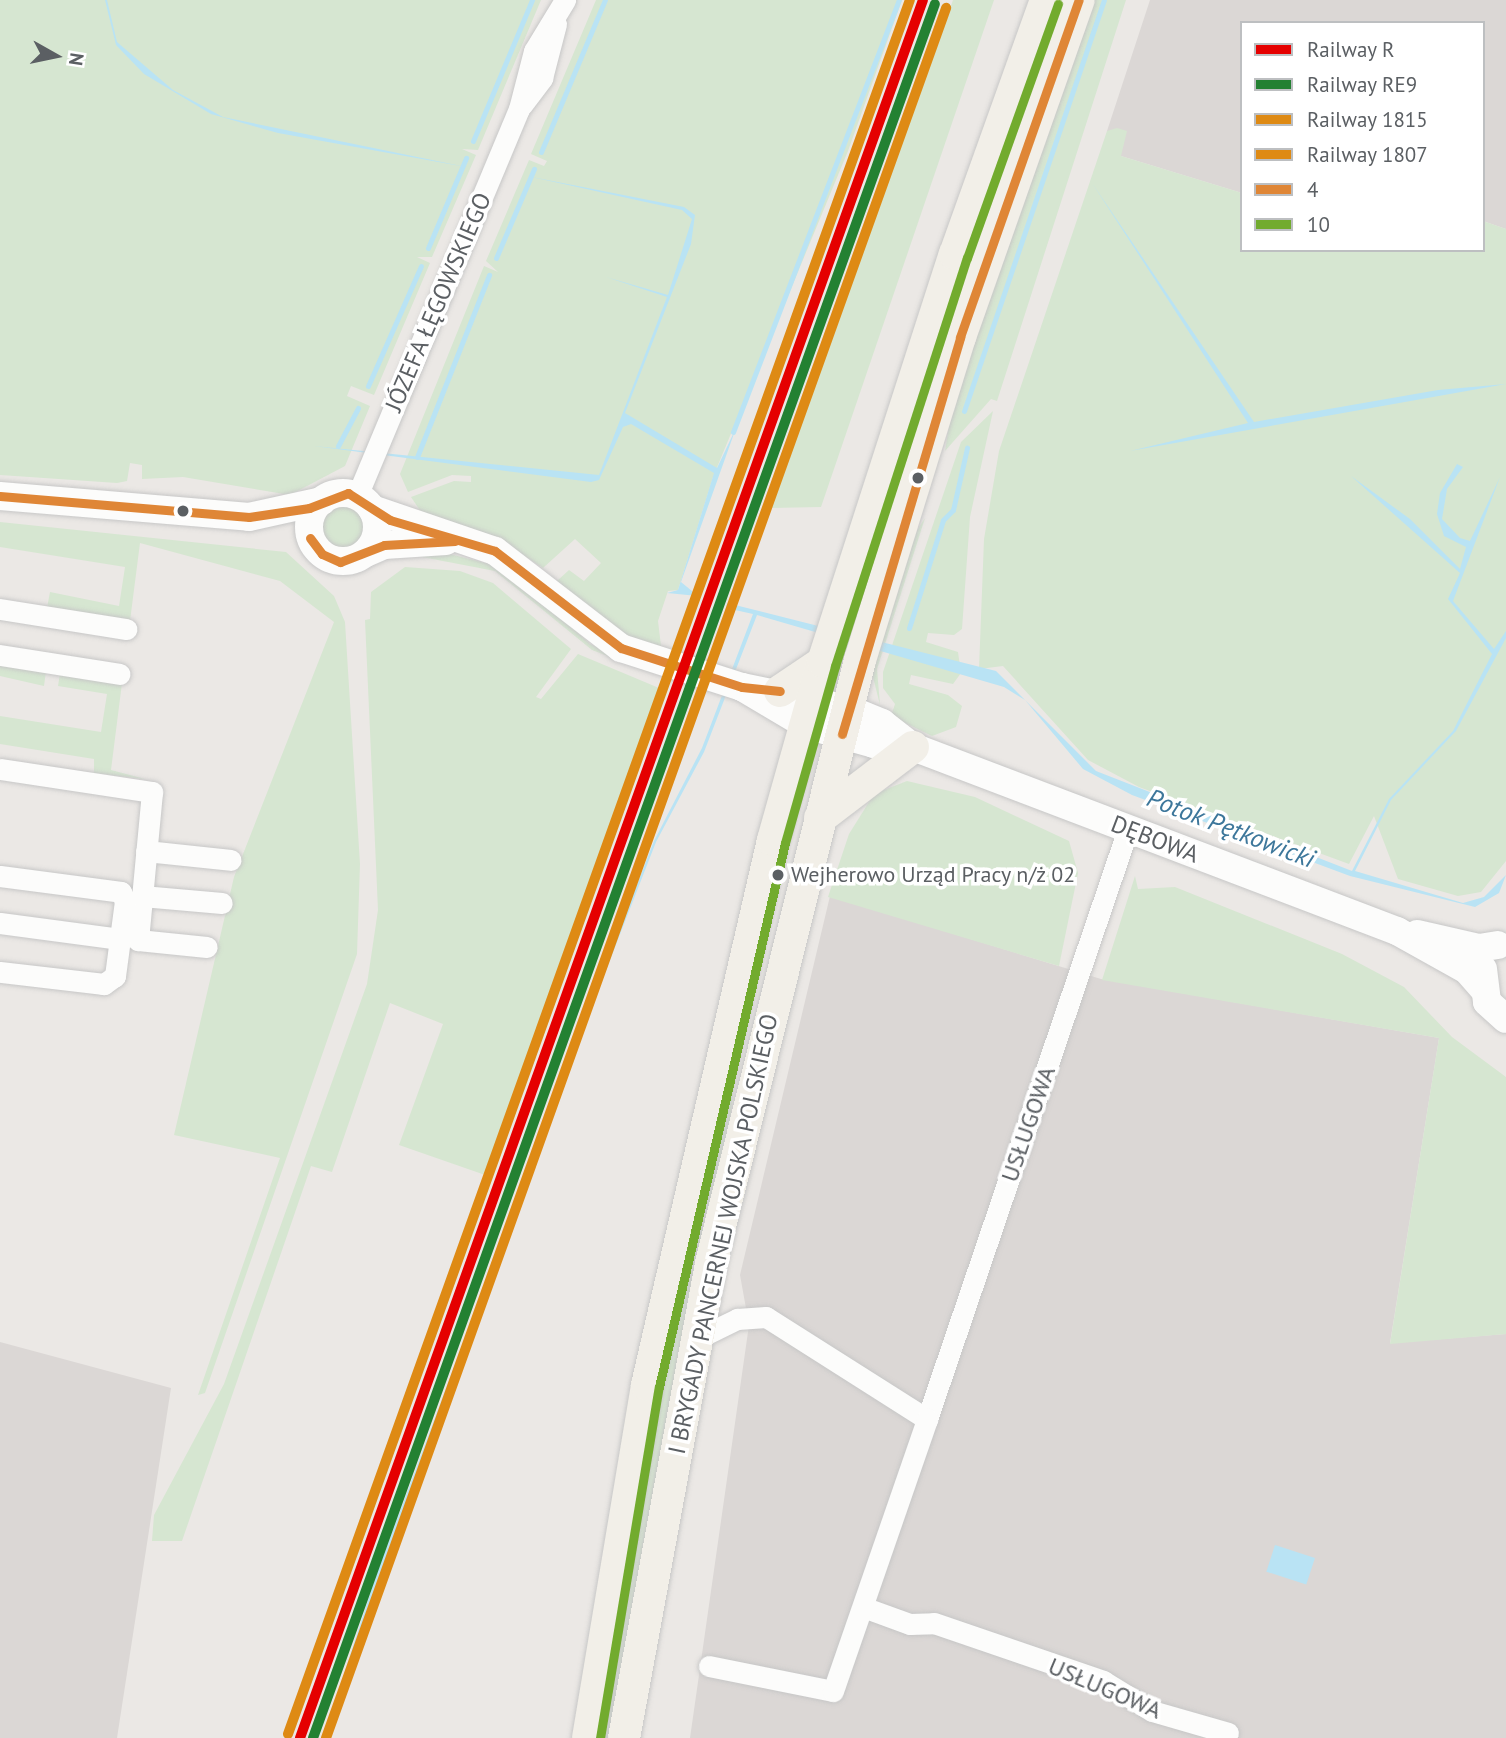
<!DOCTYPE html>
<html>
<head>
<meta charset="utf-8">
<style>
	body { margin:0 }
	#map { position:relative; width:1506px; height:1738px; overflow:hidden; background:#ebe8e5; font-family:"PT Sans",sans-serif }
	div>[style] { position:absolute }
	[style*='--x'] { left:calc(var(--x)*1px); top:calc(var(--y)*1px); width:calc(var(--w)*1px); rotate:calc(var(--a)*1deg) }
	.industrial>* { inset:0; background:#dbd7d5 }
	.green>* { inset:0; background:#d6e6d1 }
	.round { border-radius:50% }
	.water>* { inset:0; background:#b9e3f4; transform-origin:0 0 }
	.stream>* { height:5px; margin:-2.5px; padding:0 2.5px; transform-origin:2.5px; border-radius:2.5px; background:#b9e3f4 }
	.roads { filter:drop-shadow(0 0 2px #c7c7c7) drop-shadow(0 0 2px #c7c7c7) }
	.street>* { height:21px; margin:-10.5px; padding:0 10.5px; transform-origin:10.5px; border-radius:10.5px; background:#fcfcfb }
	.secondary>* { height:28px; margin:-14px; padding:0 14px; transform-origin:14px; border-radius:14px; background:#fcfcfb }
	.secondary>.ring { margin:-14px; padding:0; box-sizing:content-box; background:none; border:28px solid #fcfcfb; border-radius:50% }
	.primary>* { height:32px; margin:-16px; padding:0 16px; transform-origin:16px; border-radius:16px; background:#f2efe8 }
	.bus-1>* { height:9px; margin:-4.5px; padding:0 4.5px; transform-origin:4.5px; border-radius:4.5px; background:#df8636 }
	.bus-2>* { height:9px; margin:-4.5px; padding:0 4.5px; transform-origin:4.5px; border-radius:4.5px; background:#72ab2e }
	.rail-1>* { height:10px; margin:-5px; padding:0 5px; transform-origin:5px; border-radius:5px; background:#e50000 }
	.rail-2>* { height:10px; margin:-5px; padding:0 5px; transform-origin:5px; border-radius:5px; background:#238132 }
	.rail-3>* { height:10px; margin:-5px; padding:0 5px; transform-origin:5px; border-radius:5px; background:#de8a14 }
	.rail-4>* { height:10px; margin:-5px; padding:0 5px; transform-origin:5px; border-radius:5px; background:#de8a14 }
	.dots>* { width:19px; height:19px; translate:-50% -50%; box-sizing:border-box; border:4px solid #fff; border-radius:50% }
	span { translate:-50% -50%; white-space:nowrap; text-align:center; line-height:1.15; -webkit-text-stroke:7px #fff; paint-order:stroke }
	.bus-label { font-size:22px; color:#5b5f63 }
	.left { translate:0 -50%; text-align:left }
	.street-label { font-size:24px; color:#5b5f63 }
	.water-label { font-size:26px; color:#3d779b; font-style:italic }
	.legend { position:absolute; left:1240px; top:21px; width:245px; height:231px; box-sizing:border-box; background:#fff; border:2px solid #bdbfc1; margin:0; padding:9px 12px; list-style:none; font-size:21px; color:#5b5f63 }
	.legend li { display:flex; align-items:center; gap:14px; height:35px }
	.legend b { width:35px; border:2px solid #bdbfc1 }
	.north { position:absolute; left:21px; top:21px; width:70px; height:70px; -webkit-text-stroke:5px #fff; paint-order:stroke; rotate:99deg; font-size:19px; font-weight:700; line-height:28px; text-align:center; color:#5b5f63 }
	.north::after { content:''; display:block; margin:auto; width:24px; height:32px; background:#5b5f63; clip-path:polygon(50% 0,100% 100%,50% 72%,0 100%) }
</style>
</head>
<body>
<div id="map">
	<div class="industrial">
		<div style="clip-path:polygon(1150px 0,1506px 0,1506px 229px,1483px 221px,1483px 23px,1242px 23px,1242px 193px,1121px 156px,1107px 131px)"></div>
		<div style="clip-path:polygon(830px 896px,1101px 979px,1439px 1038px,1390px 1343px,1506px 1334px,1506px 1738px,690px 1738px,749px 1325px,740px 1275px)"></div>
		<div style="clip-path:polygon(0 1342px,171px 1388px,117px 1738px,0 1738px)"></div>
	</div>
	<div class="green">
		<div style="clip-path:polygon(0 0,541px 0,478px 150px,462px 149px,476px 155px,432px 257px,417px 257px,430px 263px,374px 395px,351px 386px,347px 396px,370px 406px,345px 466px,290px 495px,183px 477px,142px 479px,142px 465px,130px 463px,127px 481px,117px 483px,0 475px)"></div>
		<div style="clip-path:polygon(596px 0,902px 0,848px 151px,713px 477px,678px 590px,668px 591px,658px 621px,661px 646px,628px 638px,557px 581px,569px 570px,584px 581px,601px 563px,575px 539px,543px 568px,498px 538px,421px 512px,411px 497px,454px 481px,471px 482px,471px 476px,452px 475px,408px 492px,400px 474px,484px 266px,498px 272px,486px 261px,529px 160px,544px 166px,547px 161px,531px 154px)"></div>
		<div style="clip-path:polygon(953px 0,994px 0,821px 507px,771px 508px)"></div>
		<div style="clip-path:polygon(1091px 0,1126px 0,997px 401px,991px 399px,945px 451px,953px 400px)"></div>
		<div style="clip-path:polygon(1117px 128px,1127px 131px,1121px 156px,1242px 193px,1242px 250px,1483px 250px,1483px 221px,1506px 229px,1506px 861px,1481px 892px,1458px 896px,1398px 879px,1374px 816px,1349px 864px,1139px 787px,1088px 760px,1003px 666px,979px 669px,984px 539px,999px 451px,1107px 131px)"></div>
		<div style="clip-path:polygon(993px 411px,970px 517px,962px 629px,954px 635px,928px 633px,926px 642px,958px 652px,961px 673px,953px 684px,911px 675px,909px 684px,948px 695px,962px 706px,956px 727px,932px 736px,891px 716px,895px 704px,883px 688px,883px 672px,961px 442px)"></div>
		<div class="round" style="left:322px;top:505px;width:44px;height:44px"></div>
		<div style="clip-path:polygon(925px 518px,877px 669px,880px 705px,872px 673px,911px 540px)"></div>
		<div style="clip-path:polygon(0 522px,286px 552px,334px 596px,345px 622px,360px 864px,357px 954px,205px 1393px,198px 1395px,280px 1158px,174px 1135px,234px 877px,334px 622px,280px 581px,140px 543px,130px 621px,47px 608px,50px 592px,119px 606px,125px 567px,0 547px)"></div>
		<div style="clip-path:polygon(446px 553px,489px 564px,535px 594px,590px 644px,652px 673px,592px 650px,495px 571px,417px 556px)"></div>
		<div style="clip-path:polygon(405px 567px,460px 571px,493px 583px,571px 649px,536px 697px,541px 699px,578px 654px,659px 688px,488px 1176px,399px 1145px,443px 1024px,390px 1003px,332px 1172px,311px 1166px,182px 1541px,152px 1541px,154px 1515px,224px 1384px,367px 984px,378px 910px,365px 620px,370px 619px,371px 592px)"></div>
		<div style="clip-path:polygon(0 663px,46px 671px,44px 686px,0 676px)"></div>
		<div style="clip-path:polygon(60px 673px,122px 683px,111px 770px,145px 779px,94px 773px,94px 759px,0 744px,0 716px,101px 732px,107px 694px,58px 686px)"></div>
		<div style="clip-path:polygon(907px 781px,975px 797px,1069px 841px,1078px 873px,1059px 966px,828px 897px,849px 834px,874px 794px)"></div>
		<div style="clip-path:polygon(1135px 876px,1138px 889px,1175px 887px,1342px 954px,1404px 987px,1452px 1037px,1506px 1077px,1506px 1334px,1390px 1344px,1439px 1038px,1102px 980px)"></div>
		<div style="clip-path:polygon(727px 1075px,735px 1077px,727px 1146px,614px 1738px,599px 1738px,641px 1489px)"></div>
	</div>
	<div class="water">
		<div style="clip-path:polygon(105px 0,107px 0,117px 42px,173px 90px,223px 117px,466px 167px,278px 133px,211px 114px,144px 74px,116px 45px)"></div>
		<div style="clip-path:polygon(527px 176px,684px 207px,695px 215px,691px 244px,625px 413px,717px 468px,736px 428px,681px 582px,698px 596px,667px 593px,678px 590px,714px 473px,631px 424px,623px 427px,599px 480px,591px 482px,314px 446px,599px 475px,667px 297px,606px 277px,668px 295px,692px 219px,682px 210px)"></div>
		<div style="clip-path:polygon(1092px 183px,1254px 422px,1438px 390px,1506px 384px,1130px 451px,1248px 423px)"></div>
		<div style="clip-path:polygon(1457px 464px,1463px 467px,1447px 489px,1442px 519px,1460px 538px,1470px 541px,1500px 477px,1453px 601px,1494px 649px,1506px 631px,1506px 638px,1456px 731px,1391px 800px,1355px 871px,1463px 903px,1484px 897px,1506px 875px,1499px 893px,1475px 907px,1350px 876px,1132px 795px,1083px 769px,1025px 700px,1004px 687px,757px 615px,704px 752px,656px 842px,578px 1042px,323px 1738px,377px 1573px,576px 1040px,654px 841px,702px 748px,753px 614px,726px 608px,727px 603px,996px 671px,1096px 771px,1352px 871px,1389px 799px,1453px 731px,1492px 654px,1448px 599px,1460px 573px,1351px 476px,1410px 519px,1460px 569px,1466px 547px,1444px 536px,1437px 514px,1440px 493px)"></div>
		<div style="left:1275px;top:1545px;width:42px;height:28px;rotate:18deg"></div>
	</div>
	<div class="stream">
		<div style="--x:473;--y:141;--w:153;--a:-67.3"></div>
		<div style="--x:541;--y:152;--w:165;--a:-67.2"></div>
		<div style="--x:428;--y:248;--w:98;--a:-67.1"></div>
		<div style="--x:496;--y:258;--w:97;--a:-66.9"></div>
		<div style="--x:368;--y:386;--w:131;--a:-66.2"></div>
		<div style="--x:964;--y:411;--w:434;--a:-71.2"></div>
		<div style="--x:733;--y:432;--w:463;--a:-69"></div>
		<div style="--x:338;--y:446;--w:43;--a:-62.2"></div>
		<div style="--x:417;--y:457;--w:196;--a:-68.4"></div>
		<div style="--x:909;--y:628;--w:113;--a:-72.5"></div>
		<div style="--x:943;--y:520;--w:14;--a:-45"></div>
		<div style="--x:953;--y:510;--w:64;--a:-77.3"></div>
	</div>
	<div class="roads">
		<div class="street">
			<div style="--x:522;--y:105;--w:34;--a:-53"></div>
			<div style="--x:542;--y:78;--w:56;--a:-75.5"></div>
			<div style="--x:357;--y:496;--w:420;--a:-67.3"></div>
			<div style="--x:519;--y:109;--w:60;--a:-75.5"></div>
			<div style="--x:534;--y:51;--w:60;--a:-58.7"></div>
			<div style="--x:0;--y:609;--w:128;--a:9"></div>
			<div style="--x:0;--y:655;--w:121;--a:9"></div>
			<div style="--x:0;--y:769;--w:154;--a:8.6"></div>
			<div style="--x:152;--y:792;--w:149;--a:95.4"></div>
			<div style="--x:138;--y:940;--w:69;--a:5.8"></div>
			<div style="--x:146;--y:851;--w:85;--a:6"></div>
			<div style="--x:0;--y:876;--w:122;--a:7.5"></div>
			<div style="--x:121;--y:892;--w:10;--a:66"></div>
			<div style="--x:125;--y:901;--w:76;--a:97.6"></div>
			<div style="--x:115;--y:976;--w:14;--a:144"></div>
			<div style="--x:104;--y:984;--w:105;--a:-173.4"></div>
			<div style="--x:142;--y:896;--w:80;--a:5"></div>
			<div style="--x:0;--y:923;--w:121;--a:7.6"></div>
			<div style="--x:696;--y:1339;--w:46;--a:-26"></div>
			<div style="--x:737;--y:1319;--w:29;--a:-4"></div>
			<div style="--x:766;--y:1317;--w:191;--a:32.4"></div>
			<div style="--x:927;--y:1419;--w:623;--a:-71.19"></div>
			<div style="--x:863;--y:1607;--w:50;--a:19.9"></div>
			<div style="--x:910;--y:1624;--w:24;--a:-2"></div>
			<div style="--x:934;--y:1623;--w:179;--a:18.9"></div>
			<div style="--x:1103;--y:1681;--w:57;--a:31.5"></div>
			<div style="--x:1152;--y:1711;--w:79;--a:16.1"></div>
			<div style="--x:709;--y:1666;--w:126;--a:11.4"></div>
			<div style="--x:833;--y:1691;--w:288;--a:-70.9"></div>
		</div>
		<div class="secondary">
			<div class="ring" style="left:309px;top:493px;width:40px;height:40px"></div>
			<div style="--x:0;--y:496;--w:250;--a:4.8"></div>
			<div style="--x:249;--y:517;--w:75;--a:-12.4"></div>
			<div style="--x:372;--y:509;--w:130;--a:18.9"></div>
			<div style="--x:495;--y:551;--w:159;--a:37.6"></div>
			<div style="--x:621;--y:648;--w:127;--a:17.9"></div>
			<div style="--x:742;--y:687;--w:108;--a:11.7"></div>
			<div style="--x:848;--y:709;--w:37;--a:22"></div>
			<div style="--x:882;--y:723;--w:39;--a:38"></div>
			<div style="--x:366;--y:553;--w:20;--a:-24"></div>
			<div style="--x:384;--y:545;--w:62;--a:-3.7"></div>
			<div style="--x:742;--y:687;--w:74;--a:30.7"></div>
			<div style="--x:806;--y:725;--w:71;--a:15.6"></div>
			<div style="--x:874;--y:744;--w:39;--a:4"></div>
			<div style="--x:913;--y:747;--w:518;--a:20.82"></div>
			<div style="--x:1397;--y:931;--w:80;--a:29.1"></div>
			<div style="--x:1467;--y:970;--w:23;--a:49"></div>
			<div style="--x:1417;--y:934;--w:64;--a:12.7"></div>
			<div style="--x:1479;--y:948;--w:19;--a:-9"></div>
			<div style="--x:1483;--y:969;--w:33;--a:83"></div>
			<div style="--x:1487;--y:1002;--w:25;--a:42"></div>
		</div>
		<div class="primary">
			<div style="--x:780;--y:691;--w:52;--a:-34"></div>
			<div style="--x:820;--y:818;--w:117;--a:-37.4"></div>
			<div style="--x:588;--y:1738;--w:358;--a:-80.5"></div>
			<div style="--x:647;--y:1385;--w:559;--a:-76.98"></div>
			<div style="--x:773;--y:840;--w:185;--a:-74.3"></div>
			<div style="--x:823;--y:662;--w:429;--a:-72.1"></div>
			<div style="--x:955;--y:254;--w:270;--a:-70.3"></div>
			<div style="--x:624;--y:1738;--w:483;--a:-79.6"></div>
			<div style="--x:711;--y:1263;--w:621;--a:-76.12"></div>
			<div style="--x:860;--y:660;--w:338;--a:-72.8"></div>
			<div style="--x:960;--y:337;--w:357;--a:-70.6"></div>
		</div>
	</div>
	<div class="bus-1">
		<div style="--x:0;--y:496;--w:250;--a:4.8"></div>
		<div style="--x:249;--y:517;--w:61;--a:-8.5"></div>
		<div style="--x:309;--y:508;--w:42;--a:-21"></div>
		<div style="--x:348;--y:493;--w:50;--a:32.7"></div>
		<div style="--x:390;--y:520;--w:109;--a:16.4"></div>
		<div style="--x:495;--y:551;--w:159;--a:37.6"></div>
		<div style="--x:621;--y:648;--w:127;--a:17.9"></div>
		<div style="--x:742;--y:687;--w:38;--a:6"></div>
		<div style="--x:310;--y:538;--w:20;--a:53"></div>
		<div style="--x:322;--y:554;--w:20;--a:24"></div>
		<div style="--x:340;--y:562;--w:47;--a:-21.1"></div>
		<div style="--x:384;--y:545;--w:71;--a:-3.2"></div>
		<div style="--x:842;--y:734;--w:414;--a:-73.4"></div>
		<div style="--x:960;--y:337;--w:357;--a:-70.6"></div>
	</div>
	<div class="bus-2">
		<div style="--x:600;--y:1738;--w:356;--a:-80.5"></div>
		<div style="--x:659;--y:1387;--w:558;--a:-76.96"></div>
		<div style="--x:785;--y:843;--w:184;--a:-74.2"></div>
		<div style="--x:835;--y:666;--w:429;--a:-72.1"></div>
		<div style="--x:967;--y:258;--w:270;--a:-70.3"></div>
	</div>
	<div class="rail-1">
		<div style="--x:300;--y:1738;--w:1846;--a:-70.28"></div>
	</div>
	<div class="rail-2">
		<div style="--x:313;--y:1738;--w:1842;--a:-70.27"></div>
	</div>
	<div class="rail-3">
		<div style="--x:288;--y:1734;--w:1842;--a:-70.27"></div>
	</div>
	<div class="rail-4">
		<div style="--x:326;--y:1738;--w:1838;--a:-70.28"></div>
	</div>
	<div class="dots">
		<div style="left:918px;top:478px;background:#5b5f63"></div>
		<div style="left:183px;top:511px;background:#5b5f63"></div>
		<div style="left:778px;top:875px;background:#5b5f63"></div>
	</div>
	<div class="bus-label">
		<span class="left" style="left:791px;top:875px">Wejherowo Urząd Pracy n/ż 02</span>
	</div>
	<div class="street-label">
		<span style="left:438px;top:302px;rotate:-67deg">JÓZEFA ŁĘGOWSKIEGO</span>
		<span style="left:1155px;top:839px;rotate:21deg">DĘBOWA</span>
		<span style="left:1028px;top:1124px;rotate:-71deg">USŁUGOWA</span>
		<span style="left:723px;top:1234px;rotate:-78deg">I BRYGADY PANCERNEJ WOJSKA POLSKIEGO</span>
		<span style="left:1105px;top:1688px;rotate:23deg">USŁUGOWA</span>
	</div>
	<div class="water-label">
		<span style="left:1231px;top:828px;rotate:21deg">Potok Pętkowicki</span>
	</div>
	<ul class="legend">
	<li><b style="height:9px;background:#e50000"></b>Railway R</li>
	<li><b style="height:9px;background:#238132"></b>Railway RE9</li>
	<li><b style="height:9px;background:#de8a14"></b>Railway 1815</li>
	<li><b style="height:9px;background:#de8a14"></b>Railway 1807</li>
	<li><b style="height:9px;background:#df8636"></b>4</li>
	<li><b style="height:9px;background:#72ab2e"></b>10</li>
	</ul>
	<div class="north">N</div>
</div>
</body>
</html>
